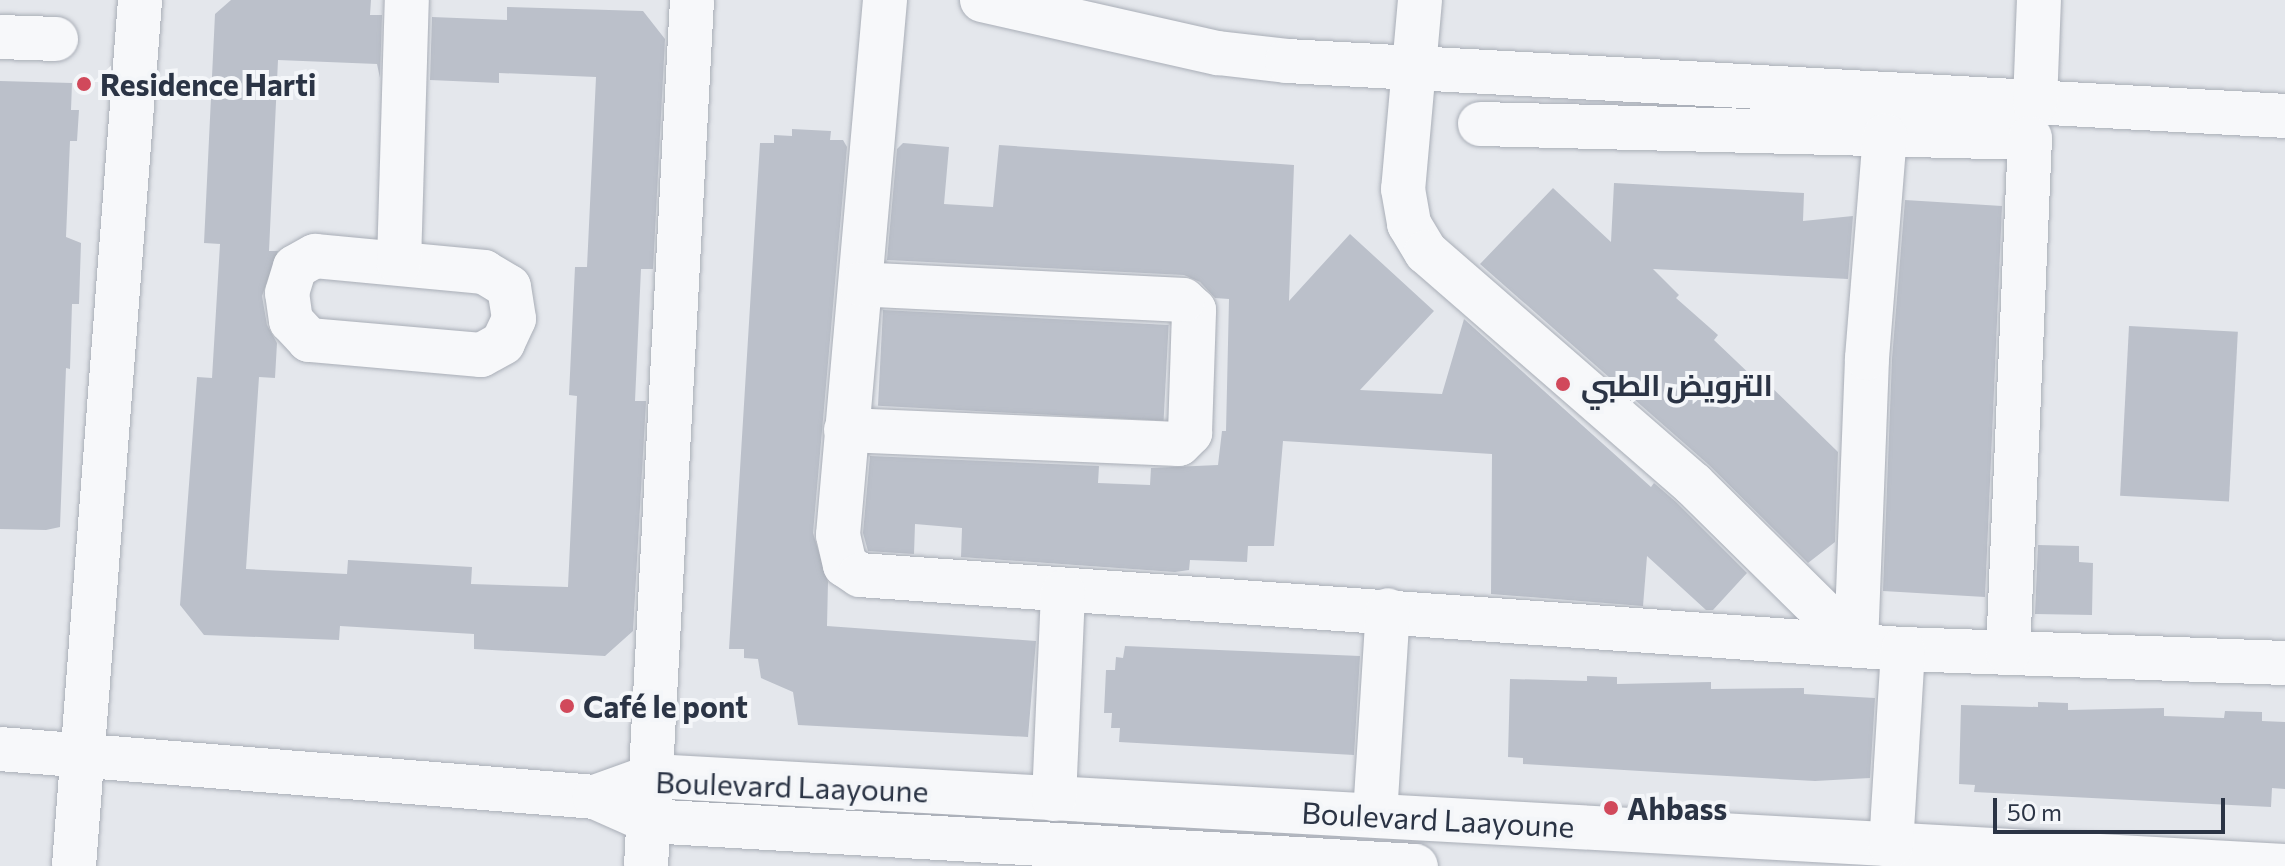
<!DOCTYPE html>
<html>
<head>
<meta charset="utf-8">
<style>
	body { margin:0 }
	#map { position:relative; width:2285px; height:866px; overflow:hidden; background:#e4e7ec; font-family:Commissioner,Cairo,sans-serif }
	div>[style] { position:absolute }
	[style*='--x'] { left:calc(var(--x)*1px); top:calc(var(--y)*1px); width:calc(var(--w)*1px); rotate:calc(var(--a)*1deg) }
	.building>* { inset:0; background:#bbc0ca; transform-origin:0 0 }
	.roads { filter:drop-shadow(0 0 2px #a9aeb7) drop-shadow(0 0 2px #a9aeb7) }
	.minor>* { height:44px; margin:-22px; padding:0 22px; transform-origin:22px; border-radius:22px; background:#f7f8fa }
	.dots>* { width:22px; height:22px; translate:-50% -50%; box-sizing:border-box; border:4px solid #f4f6f9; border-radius:50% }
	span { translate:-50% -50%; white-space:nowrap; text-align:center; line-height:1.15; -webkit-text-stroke:8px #f4f6f9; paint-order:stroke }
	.poi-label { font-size:30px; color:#2b3445; font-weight:700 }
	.left { translate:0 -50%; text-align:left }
	.street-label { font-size:30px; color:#2b3445 }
	.scale { position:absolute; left:1993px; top:798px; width:232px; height:36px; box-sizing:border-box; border:4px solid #2b3445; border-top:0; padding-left:10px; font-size:24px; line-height:28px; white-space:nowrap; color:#2b3445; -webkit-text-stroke:6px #f4f6f9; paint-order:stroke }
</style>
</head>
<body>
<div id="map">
	<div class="building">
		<div style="clip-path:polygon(231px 0,371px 0,370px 15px,382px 15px,380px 78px,377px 64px,278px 60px,269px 251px,278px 251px,262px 296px,267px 325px,277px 343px,275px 378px,259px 377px,246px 569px,347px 574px,348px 560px,472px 567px,471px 584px,568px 587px,577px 396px,569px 395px,575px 267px,587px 267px,596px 77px,499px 73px,499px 83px,430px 80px,432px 17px,507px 20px,507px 7px,643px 11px,665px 39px,653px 269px,641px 269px,635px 401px,646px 401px,633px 631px,605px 656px,474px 649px,474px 634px,340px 626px,339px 640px,204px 635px,180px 605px,197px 377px,212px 378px,220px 244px,204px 243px,215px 14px)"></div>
		<div style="clip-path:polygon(0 81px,72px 83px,71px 110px,79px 110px,77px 141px,70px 141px,66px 237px,81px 243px,79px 304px,72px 304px,70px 369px,66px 368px,60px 527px,46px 530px,0 529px)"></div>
		<div style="clip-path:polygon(792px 129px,831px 131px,830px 140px,843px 140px,847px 147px,813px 533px,828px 582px,827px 626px,1036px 641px,1028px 737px,798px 725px,793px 692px,761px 678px,758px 659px,744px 658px,744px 649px,729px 649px,760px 143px,774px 143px,774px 135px,792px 136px)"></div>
		<div style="clip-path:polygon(903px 143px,949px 147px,944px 204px,993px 207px,999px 145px,1294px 165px,1289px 301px,1350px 234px,1434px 311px,1360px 390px,1442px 394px,1464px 319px,1651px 487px,1654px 483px,1676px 502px,1747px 573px,1713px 610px,1706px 610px,1647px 556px,1643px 606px,1491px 594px,1492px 454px,1283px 441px,1274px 546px,1248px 546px,1247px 562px,1190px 560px,1189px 570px,1175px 572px,961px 557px,962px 528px,915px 524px,914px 554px,868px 551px,863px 533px,870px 456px,1099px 466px,1098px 483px,1150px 485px,1151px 468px,1218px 465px,1222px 431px,1226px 431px,1229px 299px,1215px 298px,1200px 282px,1184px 275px,887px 260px,897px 149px)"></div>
		<div style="clip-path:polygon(1614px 183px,1804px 193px,1803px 221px,1853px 216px,1848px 279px,1653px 269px,1679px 295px,1676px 298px,1718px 335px,1714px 340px,1757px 381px,1761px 377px,1838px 452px,1835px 542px,1808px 563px,1709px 465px,1480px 264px,1553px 188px,1611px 242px)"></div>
		<div style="clip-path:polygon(1905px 200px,2002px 206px,1985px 597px,1883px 591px,1892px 359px)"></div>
		<div style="left:883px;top:310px;width:286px;height:96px;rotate:3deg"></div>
		<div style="left:2129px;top:326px;width:109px;height:170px;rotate:3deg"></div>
		<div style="clip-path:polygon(2038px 545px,2079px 546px,2079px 562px,2093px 563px,2092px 615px,2035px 614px)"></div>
		<div style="clip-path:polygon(1125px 646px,1360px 656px,1354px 755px,1119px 742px,1120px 728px,1111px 728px,1112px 713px,1104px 713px,1106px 670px,1115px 670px,1116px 657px,1123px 658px)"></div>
		<div style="clip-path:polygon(1587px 676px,1617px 677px,1617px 684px,1711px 682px,1711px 689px,1804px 688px,1804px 694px,1875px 698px,1870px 778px,1815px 781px,1674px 773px,1523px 764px,1523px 758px,1508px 757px,1510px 679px,1587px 681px)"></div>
		<div style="clip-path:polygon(2038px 702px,2068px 703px,2068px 710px,2164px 708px,2164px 716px,2224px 718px,2225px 711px,2262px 712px,2262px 721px,2285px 722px,2285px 789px,2272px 788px,2271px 807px,1974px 792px,1975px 785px,1959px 784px,1961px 705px,2038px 707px)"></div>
	</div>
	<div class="roads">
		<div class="minor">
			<div style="--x:885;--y:0;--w:537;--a:95.02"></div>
			<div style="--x:838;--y:535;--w:31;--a:77"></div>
			<div style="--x:845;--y:565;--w:18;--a:34"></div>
			<div style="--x:860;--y:575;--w:1046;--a:4.06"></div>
			<div style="--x:1903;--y:649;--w:382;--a:2.1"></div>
			<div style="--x:982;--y:0;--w:242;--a:12.7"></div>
			<div style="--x:1218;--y:53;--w:69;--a:6.6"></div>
			<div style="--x:1287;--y:61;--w:1000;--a:3.15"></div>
			<div style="--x:1420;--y:0;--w:190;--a:95.1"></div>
			<div style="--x:1403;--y:189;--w:36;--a:80"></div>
			<div style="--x:1409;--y:224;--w:33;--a:59"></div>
			<div style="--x:1426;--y:252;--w:354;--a:41"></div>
			<div style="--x:1693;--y:484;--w:229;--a:44.6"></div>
			<div style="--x:0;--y:37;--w:56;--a:2"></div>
			<div style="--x:2035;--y:103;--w:103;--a:-87.8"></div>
			<div style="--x:1480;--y:124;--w:550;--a:1.46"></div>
			<div style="--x:2030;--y:138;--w:515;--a:92.45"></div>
			<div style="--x:315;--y:256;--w:170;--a:5.4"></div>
			<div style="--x:484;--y:272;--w:29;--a:31"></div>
			<div style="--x:509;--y:287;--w:32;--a:81"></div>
			<div style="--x:514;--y:319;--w:26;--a:115"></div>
			<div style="--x:503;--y:343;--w:25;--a:151"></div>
			<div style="--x:481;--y:355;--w:173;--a:-175"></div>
			<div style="--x:309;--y:340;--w:26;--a:-133"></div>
			<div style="--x:291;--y:321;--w:28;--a:-98"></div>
			<div style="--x:287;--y:293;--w:27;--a:-73"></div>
			<div style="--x:295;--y:267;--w:23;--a:-29"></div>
			<div style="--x:399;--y:263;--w:263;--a:-88.3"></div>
			<div style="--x:846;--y:430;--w:333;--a:2.4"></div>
			<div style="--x:1179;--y:444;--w:16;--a:-45"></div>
			<div style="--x:1190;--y:433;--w:123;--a:-88.1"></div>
			<div style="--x:1194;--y:310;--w:15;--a:-138"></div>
			<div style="--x:1183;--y:300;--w:322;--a:-177.2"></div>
			<div style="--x:1856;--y:645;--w:287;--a:-87.8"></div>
			<div style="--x:1867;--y:358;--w:223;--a:-85.4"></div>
			<div style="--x:0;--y:749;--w:597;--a:4.61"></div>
			<div style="--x:595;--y:797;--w:59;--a:24"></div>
			<div style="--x:649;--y:821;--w:768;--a:3.36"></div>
			<div style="--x:595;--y:797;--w:62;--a:-19.9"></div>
			<div style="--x:653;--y:776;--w:1634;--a:3.16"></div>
			<div style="--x:1054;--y:799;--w:207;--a:-87.5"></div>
			<div style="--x:1375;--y:815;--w:205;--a:-86.4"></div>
			<div style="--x:1891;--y:846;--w:197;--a:-86.5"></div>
			<div style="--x:74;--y:866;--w:869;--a:-85.64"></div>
			<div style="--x:646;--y:866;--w:867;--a:-86.96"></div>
		</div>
	</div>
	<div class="dots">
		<div style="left:84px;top:84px;background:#d1495b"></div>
		<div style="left:1563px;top:384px;background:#d1495b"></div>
		<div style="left:567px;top:706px;background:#d1495b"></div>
		<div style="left:1611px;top:808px;background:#d1495b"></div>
	</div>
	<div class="poi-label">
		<span class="left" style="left:100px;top:84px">Residence Harti</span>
		<span class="left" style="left:1581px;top:384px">الترويض الطبي</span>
		<span class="left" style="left:583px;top:706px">Café le pont</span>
		<span class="left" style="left:1627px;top:808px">Ahbass</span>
	</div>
	<div class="street-label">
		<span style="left:792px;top:786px;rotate:2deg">Boulevard Laayoune</span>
		<span style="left:1438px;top:819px;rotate:3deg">Boulevard Laayoune</span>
	</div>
	<div class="scale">50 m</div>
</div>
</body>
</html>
